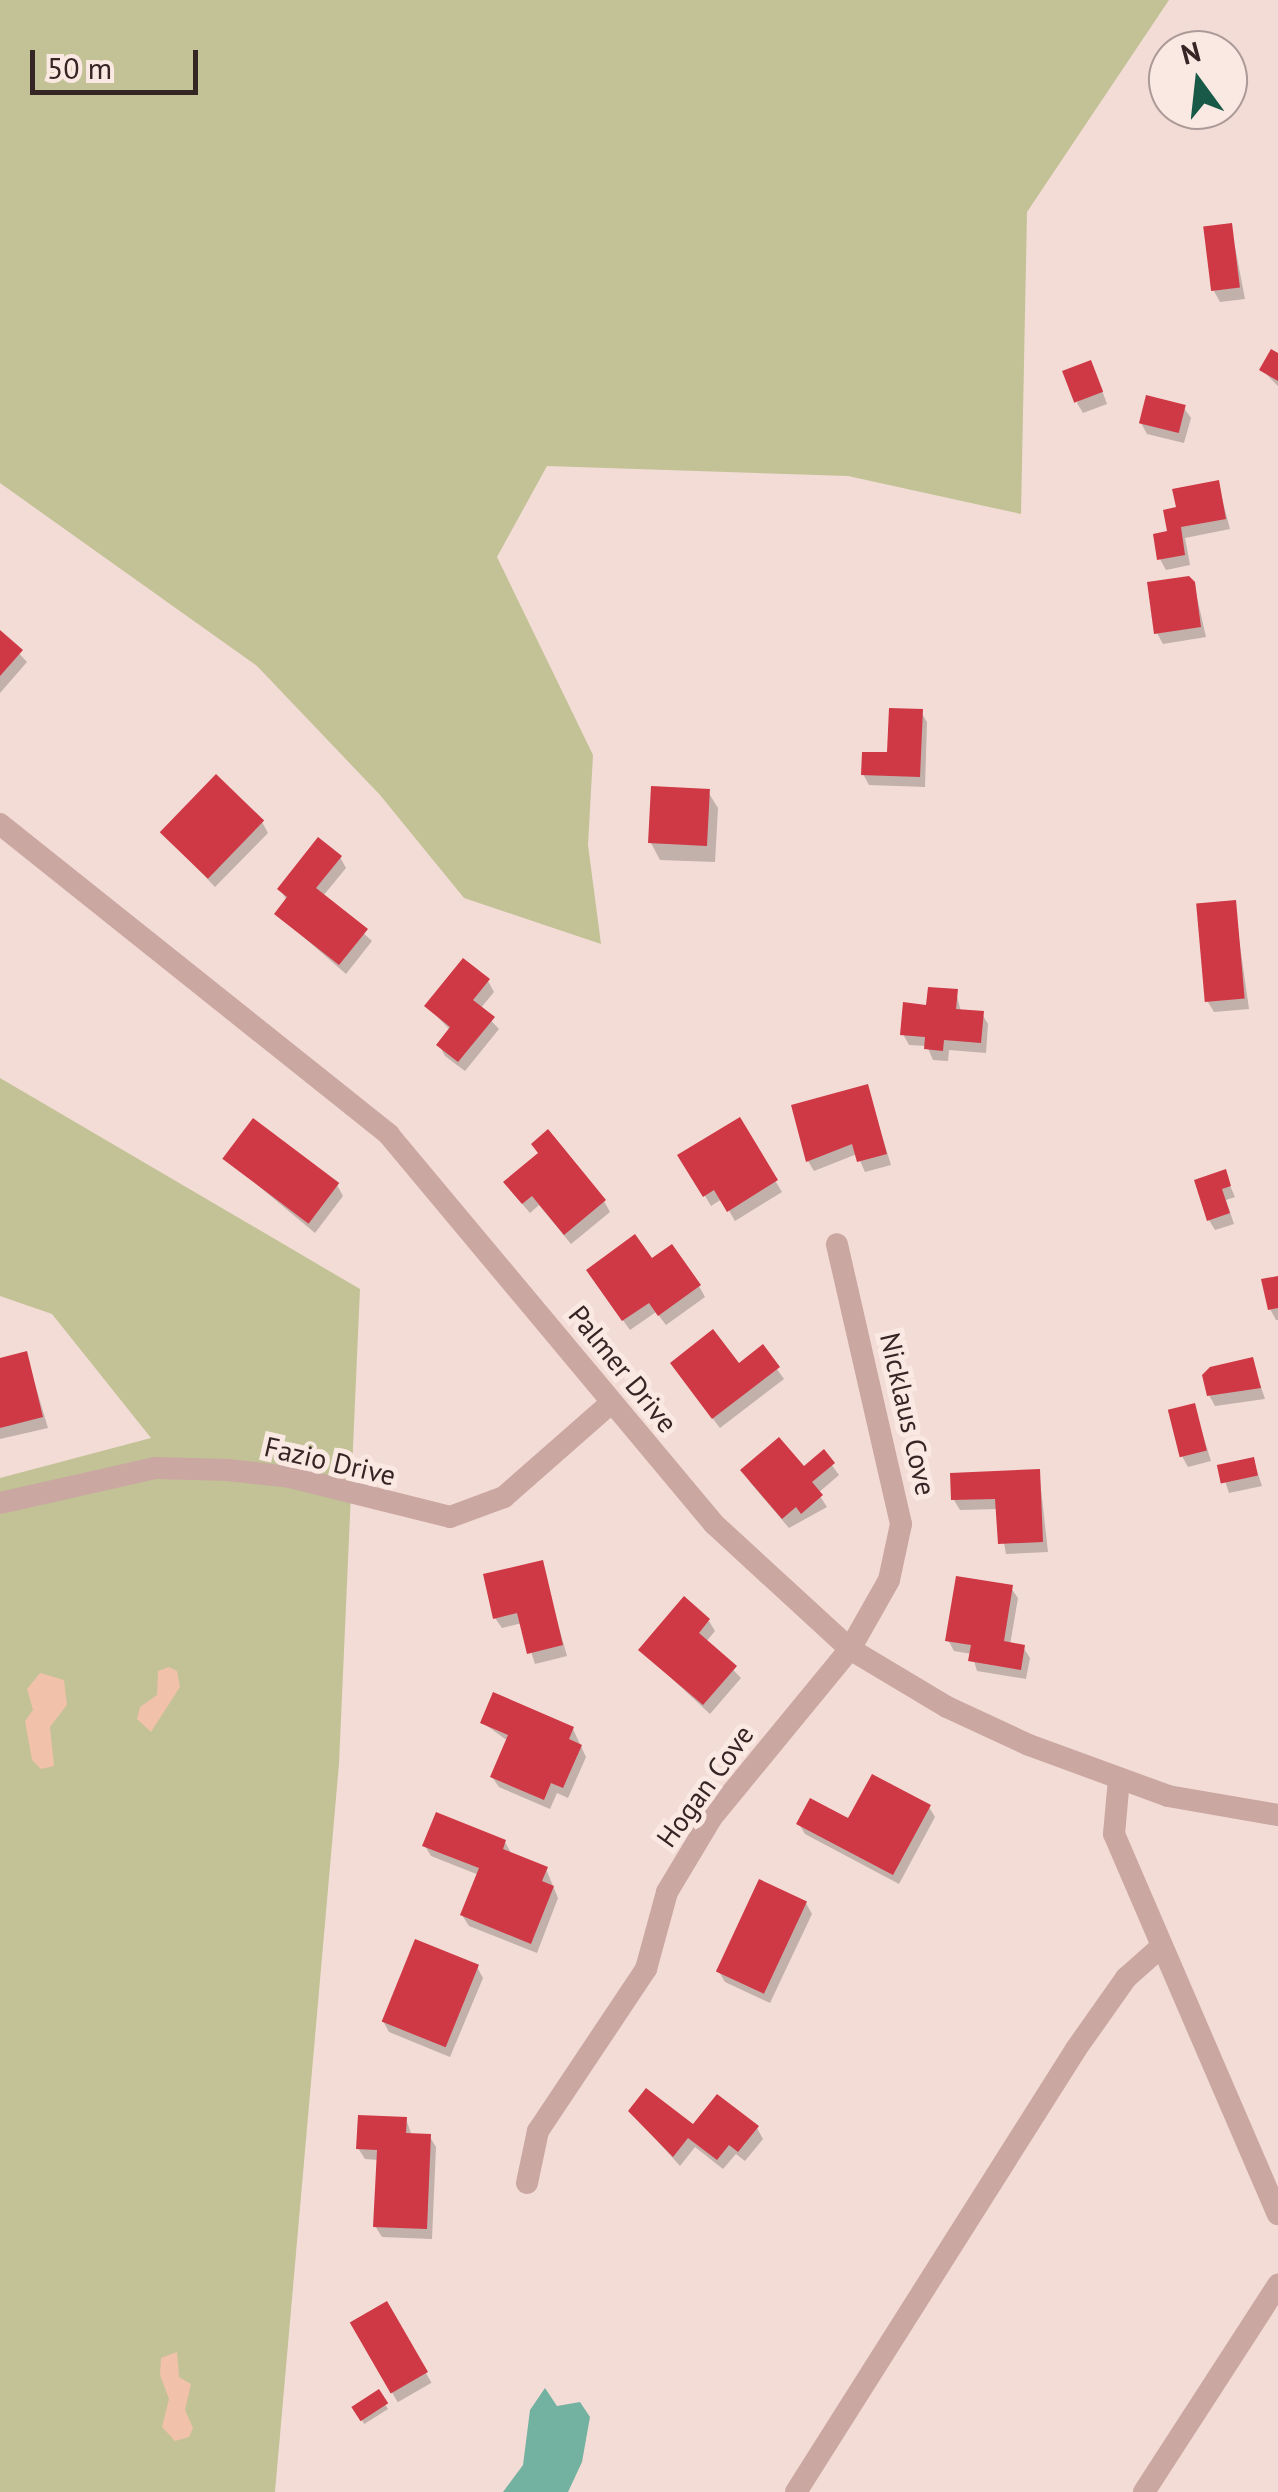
<!DOCTYPE html>
<html>
<head>
<meta charset="utf-8">
<style>
	body { margin:0 }
	#map { position:relative; width:1278px; height:2492px; overflow:hidden; background:#f3dcd6; font-family:"PT Sans",sans-serif }
	div>[style] { position:absolute }
	[style*='--x'] { left:calc(var(--x)*1px); top:calc(var(--y)*1px); width:calc(var(--w)*1px); rotate:calc(var(--a)*1deg) }
	.green>* { inset:0; background:#c2c296 }
	.sand>* { inset:0; background:#f1c1a9 }
	.water>* { inset:0; background:#73b1a0 }
	.shadow>* { inset:0; background:#0003; transform-origin:0 0 }
	.building>* { inset:0; background:#cf3845; transform-origin:0 0 }
	.minor>* { height:22px; margin:-11px; padding:0 11px; transform-origin:11px; border-radius:11px; background:#cba7a2 }
	span { translate:-50% -50%; white-space:nowrap; text-align:center; line-height:1.15; -webkit-text-stroke:10px #fae8e3; paint-order:stroke }
	.street-label { font-size:28px; color:#352525 }
	.north { position:absolute; left:1148px; top:30px; width:100px; height:100px; box-sizing:border-box; background:#fae8e3; border:2px solid #ab9a97; border-radius:50%; rotate:345deg; font-size:28px; font-weight:700; line-height:40px; text-align:center; color:#352525 }
	.north::after { content:''; display:block; margin:auto; width:35px; height:45px; background:#185948; clip-path:polygon(50% 0,100% 100%,50% 72%,0 100%) }
	.scale { position:absolute; left:30px; top:50px; width:168px; height:45px; box-sizing:border-box; border:5px solid #352525; border-top:0; padding-left:12px; font-size:30px; line-height:35px; white-space:nowrap; color:#352525; -webkit-text-stroke:8px #fae8e3; paint-order:stroke }
</style>
</head>
<body>
<div id="map">
	<div class="green">
		<div style="clip-path:polygon(0 0,1169px 0,1027px 212px,1021px 514px,848px 476px,547px 466px,497px 557px,593px 755px,588px 845px,601px 944px,464px 898px,380px 795px,257px 666px,0 483px)"></div>
		<div style="clip-path:polygon(0 1078px,360px 1289px,339px 1764px,275px 2492px,0 2492px,0 1478px,151px 1438px,52px 1314px,0 1296px)"></div>
	</div>
	<div class="sand">
		<div style="clip-path:polygon(169px 1667px,177px 1671px,180px 1687px,151px 1732px,137px 1719px,140px 1707px,157px 1695px,158px 1671px)"></div>
		<div style="clip-path:polygon(40px 1673px,64px 1680px,67px 1705px,50px 1727px,54px 1766px,41px 1769px,32px 1760px,25px 1721px,33px 1710px,27px 1689px)"></div>
		<div style="clip-path:polygon(177px 2352px,179px 2377px,191px 2384px,185px 2410px,193px 2428px,189px 2437px,175px 2441px,162px 2427px,169px 2399px,160px 2375px,161px 2358px)"></div>
	</div>
	<div class="water">
		<div style="clip-path:polygon(545px 2388px,557px 2406px,580px 2402px,590px 2417px,582px 2462px,568px 2492px,503px 2492px,523px 2465px,530px 2410px)"></div>
	</div>
	<div class="shadow">
		<div style="clip-path:polygon(1231px 226px,1245px 299px,1220px 302px,1214px 291px)"></div>
		<div style="clip-path:polygon(1278px 356px,1278px 386px,1262px 370px)"></div>
		<div style="clip-path:polygon(1096px 374px,1107px 404px,1083px 413px,1077px 403px)"></div>
		<div style="clip-path:polygon(1184px 408px,1191px 418px,1184px 443px,1147px 434px,1141px 423px)"></div>
		<div style="clip-path:polygon(1218px 483px,1230px 529px,1185px 538px,1190px 565px,1166px 570px,1160px 559px,1178px 509px)"></div>
		<div style="clip-path:polygon(1194px 584px,1206px 637px,1163px 644px,1157px 633px)"></div>
		<div style="clip-path:polygon(0 633px,27px 662px,0 693px)"></div>
		<div style="clip-path:polygon(921px 712px,927px 722px,925px 787px,869px 785px,863px 774px,889px 755px)"></div>
		<div style="clip-path:polygon(708px 792px,718px 808px,715px 862px,660px 860px,651px 843px)"></div>
		<div style="clip-path:polygon(262px 822px,268px 833px,215px 887px,163px 832px)"></div>
		<div style="clip-path:polygon(340px 857px,346px 868px,323px 896px,372px 941px,346px 974px,277px 914px,287px 901px,280px 889px)"></div>
		<div style="clip-path:polygon(1234px 903px,1249px 1009px,1214px 1012px,1208px 1002px)"></div>
		<div style="clip-path:polygon(488px 981px,494px 992px,480px 1009px,499px 1029px,465px 1071px,445px 1056px,439px 1045px,451px 1031px,427px 1006px)"></div>
		<div style="clip-path:polygon(956px 992px,961px 1012px,982px 1014px,988px 1024px,986px 1053px,949px 1050px,948px 1061px,933px 1060px,927px 1046px,909px 1045px,903px 1034px)"></div>
		<div style="clip-path:polygon(867px 1087px,891px 1165px,865px 1172px,857px 1154px,814px 1171px,808px 1161px)"></div>
		<div style="clip-path:polygon(739px 1120px,782px 1192px,735px 1221px,722px 1199px,711px 1206px,681px 1156px)"></div>
		<div style="clip-path:polygon(225px 1158px,337px 1185px,343px 1196px,315px 1233px)"></div>
		<div style="clip-path:polygon(1224px 1172px,1235px 1197px,1226px 1200px,1234px 1224px,1215px 1230px,1209px 1220px)"></div>
		<div style="clip-path:polygon(513px 1193px,604px 1201px,610px 1212px,571px 1244px,539px 1205px,530px 1213px)"></div>
		<div style="clip-path:polygon(652px 1261px,699px 1286px,705px 1297px,666px 1325px,656px 1312px,630px 1330px,595px 1281px)"></div>
		<div style="clip-path:polygon(1278px 1278px,1278px 1320px,1276px 1320px,1270px 1309px)"></div>
		<div style="clip-path:polygon(762px 1348px,784px 1379px,720px 1428px,679px 1374px,738px 1366px)"></div>
		<div style="clip-path:polygon(26px 1354px,48px 1428px,0 1439px,0 1360px)"></div>
		<div style="clip-path:polygon(1252px 1360px,1265px 1399px,1215px 1406px,1209px 1395px)"></div>
		<div style="clip-path:polygon(1194px 1406px,1211px 1461px,1188px 1467px,1182px 1456px)"></div>
		<div style="clip-path:polygon(823px 1453px,839px 1475px,818px 1493px,827px 1507px,789px 1528px,749px 1481px,803px 1469px)"></div>
		<div style="clip-path:polygon(1253px 1459px,1262px 1486px,1229px 1493px,1220px 1466px)"></div>
		<div style="clip-path:polygon(1039px 1471px,1048px 1552px,1006px 1554px,998px 1509px,960px 1510px,954px 1500px)"></div>
		<div style="clip-path:polygon(541px 1563px,567px 1656px,535px 1664px,522px 1623px,502px 1628px,495px 1618px)"></div>
		<div style="clip-path:polygon(1011px 1588px,1018px 1598px,1010px 1645px,1023px 1647px,1030px 1658px,1026px 1679px,977px 1671px,972px 1654px,954px 1651px,948px 1640px)"></div>
		<div style="clip-path:polygon(709px 1621px,715px 1631px,706px 1642px,741px 1678px,710px 1714px,641px 1650px)"></div>
		<div style="clip-path:polygon(483px 1723px,573px 1729px,586px 1757px,568px 1798px,557px 1793px,550px 1809px,499px 1787px,492px 1777px,508px 1741px)"></div>
		<div style="clip-path:polygon(929px 1807px,935px 1817px,899px 1884px,805px 1834px,799px 1824px)"></div>
		<div style="clip-path:polygon(505px 1842px,511px 1853px,546px 1869px,558px 1898px,537px 1953px,469px 1926px,462px 1915px,479px 1875px,431px 1856px,425px 1846px)"></div>
		<div style="clip-path:polygon(806px 1903px,812px 1914px,770px 2003px,725px 1982px,719px 1972px)"></div>
		<div style="clip-path:polygon(477px 1967px,483px 1978px,450px 2057px,389px 2032px,383px 2021px)"></div>
		<div style="clip-path:polygon(631px 2112px,693px 2128px,757px 2128px,763px 2139px,745px 2161px,736px 2154px,723px 2169px,695px 2147px,680px 2166px)"></div>
		<div style="clip-path:polygon(406px 2119px,412px 2136px,430px 2137px,436px 2147px,432px 2239px,382px 2237px,375px 2226px,379px 2160px,365px 2159px,358px 2148px)"></div>
		<div style="left:386px;top:2304px;width:91px;height:39px;rotate:60deg"></div>
		<div style="left:378px;top:2393px;width:19px;height:28px;rotate:58deg"></div>
	</div>
	<div class="building">
		<div style="left:1232px;top:223px;width:65px;height:29px;rotate:83deg"></div>
		<div style="clip-path:polygon(1271px 349px,1278px 353px,1278px 381px,1259px 370px)"></div>
		<div style="left:1091px;top:360px;width:34px;height:31px;rotate:69deg"></div>
		<div style="left:1146px;top:395px;width:41px;height:29px;rotate:14deg"></div>
		<div style="clip-path:polygon(1219px 480px,1226px 519px,1181px 527px,1185px 555px,1157px 560px,1153px 534px,1167px 531px,1163px 510px,1176px 507px,1172px 489px)"></div>
		<div style="clip-path:polygon(1189px 576px,1195px 582px,1201px 627px,1154px 634px,1147px 582px)"></div>
		<div style="clip-path:polygon(0 630px,23px 650px,0 676px)"></div>
		<div style="clip-path:polygon(889px 708px,923px 709px,920px 777px,861px 775px,862px 752px,887px 752px)"></div>
		<div style="left:216px;top:774px;width:67px;height:81px;rotate:44deg"></div>
		<div style="left:651px;top:786px;width:59px;height:57px;rotate:3deg"></div>
		<div style="clip-path:polygon(318px 837px,342px 856px,316px 888px,368px 929px,339px 965px,274px 914px,287px 897px,277px 889px)"></div>
		<div style="left:1236px;top:900px;width:99px;height:40px;rotate:85deg"></div>
		<div style="clip-path:polygon(463px 958px,490px 979px,473px 1000px,495px 1017px,458px 1062px,436px 1045px,450px 1027px,424px 1006px)"></div>
		<div style="clip-path:polygon(928px 987px,958px 989px,956px 1009px,984px 1011px,981px 1043px,944px 1040px,943px 1051px,924px 1049px,925px 1037px,900px 1035px,903px 1002px,926px 1005px)"></div>
		<div style="clip-path:polygon(868px 1084px,887px 1154px,857px 1162px,852px 1144px,806px 1162px,791px 1105px)"></div>
		<div style="clip-path:polygon(740px 1117px,778px 1180px,727px 1212px,714px 1190px,703px 1197px,677px 1155px)"></div>
		<div style="left:253px;top:1118px;width:108px;height:51px;rotate:37deg"></div>
		<div style="clip-path:polygon(548px 1129px,606px 1200px,564px 1235px,532px 1196px,522px 1204px,503px 1182px,538px 1153px,531px 1144px)"></div>
		<div style="clip-path:polygon(1226px 1169px,1231px 1186px,1222px 1189px,1230px 1213px,1207px 1221px,1194px 1180px)"></div>
		<div style="clip-path:polygon(635px 1234px,652px 1258px,672px 1244px,701px 1285px,658px 1316px,649px 1303px,622px 1321px,586px 1270px)"></div>
		<div style="clip-path:polygon(1278px 1276px,1278px 1308px,1268px 1310px,1261px 1279px)"></div>
		<div style="clip-path:polygon(713px 1329px,739px 1363px,763px 1344px,780px 1367px,712px 1419px,670px 1363px)"></div>
		<div style="clip-path:polygon(27px 1351px,43px 1417px,0 1428px,0 1358px)"></div>
		<div style="clip-path:polygon(1253px 1357px,1261px 1388px,1207px 1396px,1202px 1375px,1210px 1367px)"></div>
		<div style="left:1195px;top:1403px;width:49px;height:28px;rotate:76deg"></div>
		<div style="clip-path:polygon(779px 1437px,804px 1466px,824px 1449px,835px 1463px,812px 1482px,823px 1495px,801px 1514px,796px 1507px,782px 1519px,740px 1470px)"></div>
		<div style="left:1254px;top:1457px;width:19px;height:38px;rotate:78deg"></div>
		<div style="clip-path:polygon(1040px 1469px,1043px 1542px,998px 1544px,995px 1499px,951px 1500px,950px 1473px)"></div>
		<div style="clip-path:polygon(543px 1560px,563px 1645px,527px 1654px,517px 1613px,493px 1619px,483px 1574px)"></div>
		<div style="clip-path:polygon(956px 1576px,1013px 1585px,1004px 1641px,1025px 1645px,1021px 1670px,968px 1661px,971px 1645px,945px 1641px)"></div>
		<div style="clip-path:polygon(684px 1596px,710px 1619px,699px 1633px,737px 1666px,703px 1705px,638px 1650px)"></div>
		<div style="clip-path:polygon(493px 1692px,574px 1727px,569px 1739px,582px 1745px,563px 1788px,551px 1783px,544px 1800px,490px 1777px,508px 1735px,480px 1723px)"></div>
		<div style="clip-path:polygon(872px 1774px,931px 1805px,893px 1875px,796px 1824px,810px 1798px,848px 1818px)"></div>
		<div style="clip-path:polygon(436px 1812px,506px 1840px,503px 1849px,548px 1867px,542px 1881px,554px 1886px,531px 1944px,460px 1915px,479px 1868px,422px 1846px)"></div>
		<div style="left:759px;top:1879px;width:53px;height:102px;rotate:25deg"></div>
		<div style="left:415px;top:1939px;width:69px;height:89px;rotate:22deg"></div>
		<div style="clip-path:polygon(646px 2088px,693px 2124px,717px 2094px,759px 2126px,738px 2152px,729px 2145px,717px 2160px,688px 2138px,673px 2157px,628px 2111px)"></div>
		<div style="clip-path:polygon(358px 2115px,407px 2117px,406px 2133px,431px 2134px,427px 2229px,373px 2227px,377px 2150px,356px 2149px)"></div>
		<div style="left:387px;top:2301px;width:82px;height:43px;rotate:60deg"></div>
		<div style="left:379px;top:2389px;width:17px;height:33px;rotate:57deg"></div>
	</div>
	<div class="minor">
		<div style="--x:0;--y:824;--w:498;--a:38.6"></div>
		<div style="--x:389;--y:1135;--w:507;--a:50.12"></div>
		<div style="--x:714;--y:1524;--w:185;--a:42.6"></div>
		<div style="--x:850;--y:1649;--w:113;--a:30.9"></div>
		<div style="--x:947;--y:1707;--w:90;--a:24.9"></div>
		<div style="--x:1029;--y:1745;--w:148;--a:20.1"></div>
		<div style="--x:1168;--y:1796;--w:112;--a:9.8"></div>
		<div style="--x:0;--y:1503;--w:159;--a:-12.7"></div>
		<div style="--x:155;--y:1468;--w:73;--a:1.6"></div>
		<div style="--x:228;--y:1470;--w:62;--a:6.4"></div>
		<div style="--x:290;--y:1477;--w:165;--a:14"></div>
		<div style="--x:450;--y:1517;--w:58;--a:-20.3"></div>
		<div style="--x:504;--y:1497;--w:142;--a:-41.3"></div>
		<div style="--x:1119;--y:1779;--w:55;--a:95.2"></div>
		<div style="--x:1114;--y:1834;--w:414;--a:66.7"></div>
		<div style="--x:527;--y:2183;--w:53;--a:-78.1"></div>
		<div style="--x:538;--y:2131;--w:195;--a:-56.3"></div>
		<div style="--x:646;--y:1969;--w:80;--a:-74.7"></div>
		<div style="--x:667;--y:1892;--w:87;--a:-59"></div>
		<div style="--x:712;--y:1817;--w:217;--a:-50.6"></div>
		<div style="--x:850;--y:1649;--w:79;--a:-60.5"></div>
		<div style="--x:889;--y:1580;--w:57;--a:-77.9"></div>
		<div style="--x:901;--y:1524;--w:287;--a:-102.9"></div>
		<div style="--x:796;--y:2492;--w:524;--a:-57.7"></div>
		<div style="--x:1076;--y:2049;--w:87;--a:-54.8"></div>
		<div style="--x:1126;--y:1978;--w:47;--a:-41.5"></div>
		<div style="--x:1144;--y:2492;--w:247;--a:-57.1"></div>
	</div>
	<div class="street-label">
		<span style="left:623px;top:1369px;rotate:51deg">Palmer Drive</span>
		<span style="left:908px;top:1414px;rotate:77deg">Nicklaus Cove</span>
		<span style="left:330px;top:1461px;rotate:13deg">Fazio Drive</span>
		<span style="left:705px;top:1786px;rotate:-54deg">Hogan Cove</span>
	</div>
	<div class="north">N</div>
	<div class="scale">50 m</div>
</div>
</body>
</html>
